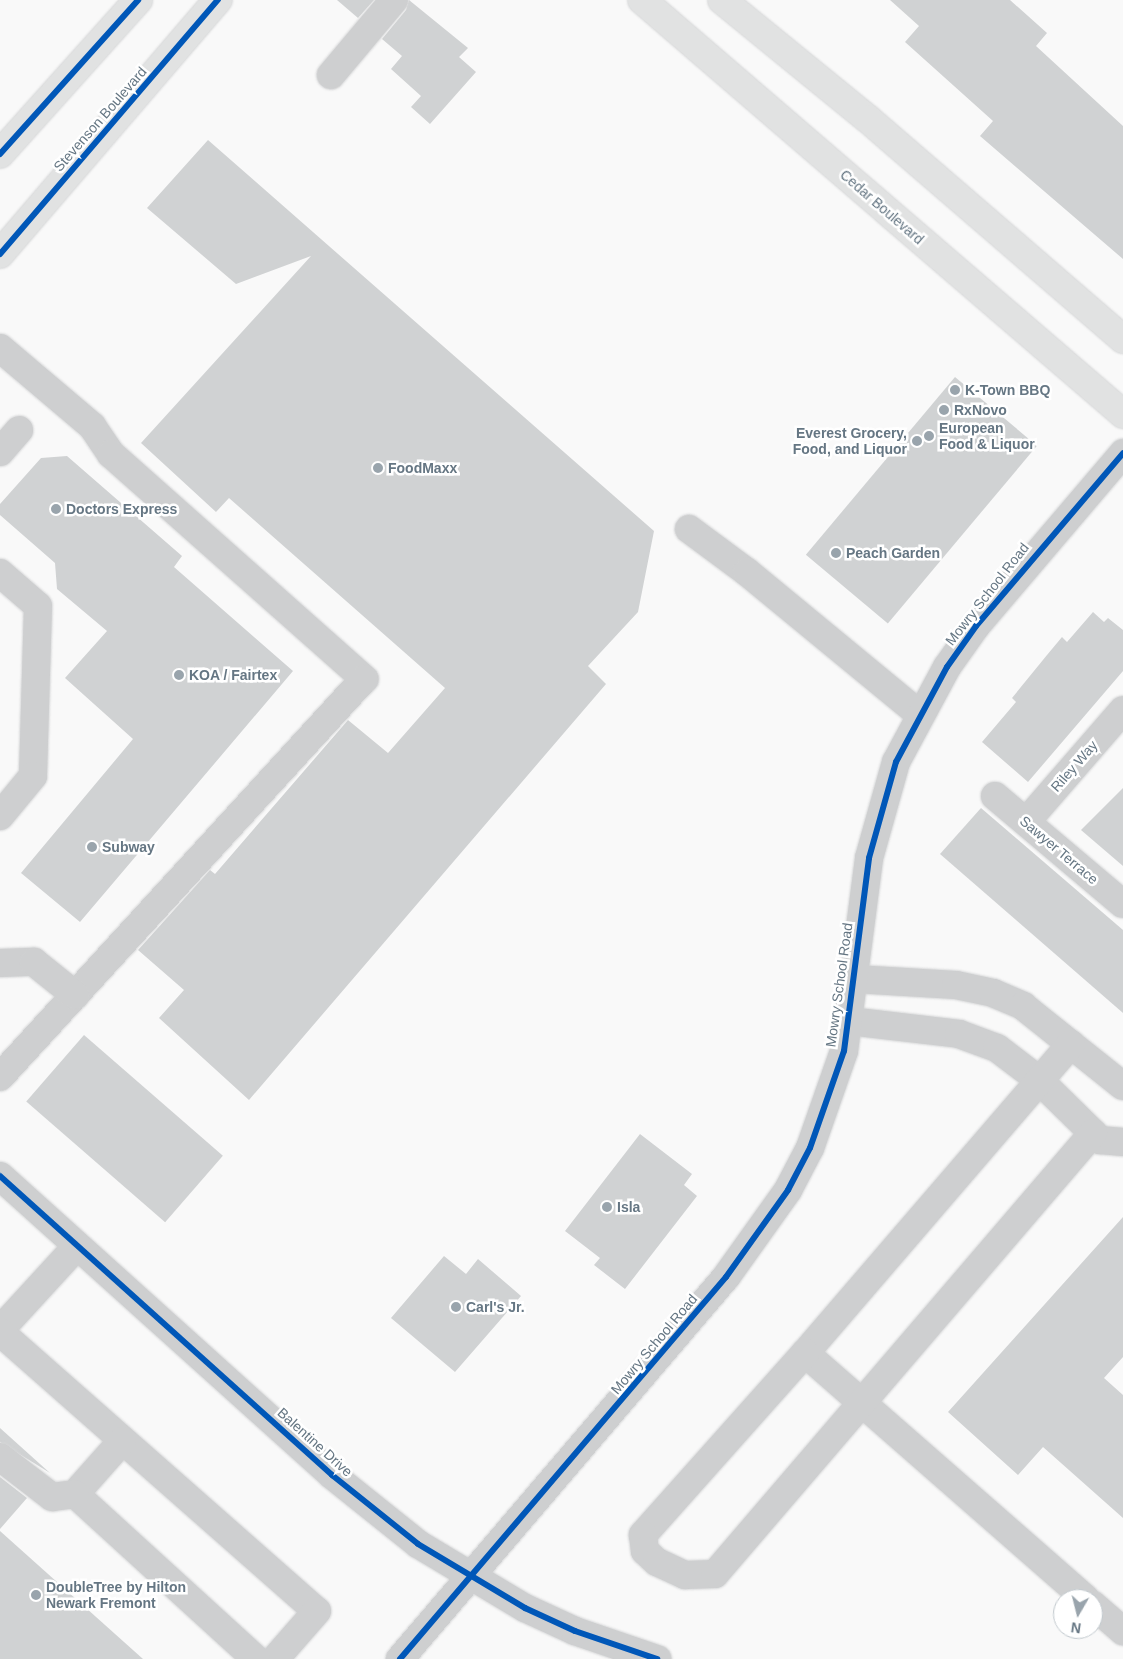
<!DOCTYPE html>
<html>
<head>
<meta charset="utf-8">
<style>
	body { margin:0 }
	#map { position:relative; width:1123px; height:1659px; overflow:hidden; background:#f9f9f9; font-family:Arial,sans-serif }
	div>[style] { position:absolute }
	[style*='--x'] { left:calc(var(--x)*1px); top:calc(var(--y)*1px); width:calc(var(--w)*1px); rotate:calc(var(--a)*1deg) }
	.building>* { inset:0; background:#d0d2d3; transform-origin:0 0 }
	.roads { filter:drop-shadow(0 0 1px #d5d6d7) drop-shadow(0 0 1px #d5d6d7) }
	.minor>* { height:28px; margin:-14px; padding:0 14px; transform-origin:14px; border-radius:14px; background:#cecfd0 }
	.major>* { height:28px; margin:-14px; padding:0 14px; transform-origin:14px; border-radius:14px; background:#e1e2e2 }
	.cycleway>* { height:6px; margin:-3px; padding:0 3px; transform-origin:3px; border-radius:3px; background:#0057b8 }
	.dots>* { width:14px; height:14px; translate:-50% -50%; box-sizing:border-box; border:2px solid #fff; border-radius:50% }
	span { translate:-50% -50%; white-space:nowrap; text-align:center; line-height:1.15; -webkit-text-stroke:5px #fff; paint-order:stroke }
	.street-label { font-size:14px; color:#657683 }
	.poi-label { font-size:14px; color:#657683; font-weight:700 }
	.left { translate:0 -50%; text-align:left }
	.right { translate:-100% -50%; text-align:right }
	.north { position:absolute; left:1053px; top:1589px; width:50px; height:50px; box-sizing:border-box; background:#fff; border:1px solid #c1c8cd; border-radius:50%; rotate:188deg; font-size:14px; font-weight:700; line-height:20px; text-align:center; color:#657683 }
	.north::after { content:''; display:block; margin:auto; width:18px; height:22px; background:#99a4ac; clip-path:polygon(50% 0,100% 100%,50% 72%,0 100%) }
</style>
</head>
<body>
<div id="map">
	<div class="building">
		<div style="clip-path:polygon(337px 0,374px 0,358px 18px)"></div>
		<div style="clip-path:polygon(409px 0,468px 48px,459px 57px,476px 72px,430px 124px,411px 107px,421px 96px,391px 69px,402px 56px,382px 39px,406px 10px)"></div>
		<div style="clip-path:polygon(890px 0,1010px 0,1047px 33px,1036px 46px,1123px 126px,1123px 259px,980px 136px,993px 121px,905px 42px,919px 26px)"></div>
		<div style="clip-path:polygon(208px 140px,654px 531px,638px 612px,588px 666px,606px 684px,249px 1100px,159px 1018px,184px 990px,138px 950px,210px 870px,215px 874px,348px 720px,388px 753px,445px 688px,229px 498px,216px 512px,141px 443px,311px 256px,236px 284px,147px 208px)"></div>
		<div style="left:955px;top:377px;width:107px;height:232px;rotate:40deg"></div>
		<div style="clip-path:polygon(67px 456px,182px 556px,174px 567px,293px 671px,80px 922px,21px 873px,133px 739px,65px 678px,107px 631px,57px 589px,55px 563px,0 515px,0 504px,41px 458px)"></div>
		<div style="clip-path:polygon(1093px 612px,1104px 622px,1108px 618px,1123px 630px,1123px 671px,1028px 782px,982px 742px,1016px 702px,1012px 698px,1047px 655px,1062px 637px,1067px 642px)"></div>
		<div style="clip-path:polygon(1123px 788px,1123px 866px,1081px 830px)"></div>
		<div style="clip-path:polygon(981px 808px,1123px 930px,1123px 1013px,940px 854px)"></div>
		<div style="left:84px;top:1035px;width:184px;height:88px;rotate:41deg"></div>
		<div style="clip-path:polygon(640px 1134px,692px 1174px,684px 1185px,697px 1196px,625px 1289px,594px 1265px,600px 1258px,565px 1231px)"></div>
		<div style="clip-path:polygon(1123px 1217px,1123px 1357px,1104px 1378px,1123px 1395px,1123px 1518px,1043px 1447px,1018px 1475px,948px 1412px)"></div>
		<div style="clip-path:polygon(444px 1256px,466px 1274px,478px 1259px,521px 1296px,455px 1372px,391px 1318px)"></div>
		<div style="clip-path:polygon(0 1428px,50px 1473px,0 1442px)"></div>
		<div style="clip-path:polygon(0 1477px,27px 1498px,0 1529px)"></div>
		<div style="clip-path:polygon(0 1531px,143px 1659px,0 1659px)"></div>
	</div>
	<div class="roads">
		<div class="minor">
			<div style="--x:331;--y:75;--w:98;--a:-50"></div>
			<div style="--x:0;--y:348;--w:121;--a:40.3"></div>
			<div style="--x:92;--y:426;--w:34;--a:56"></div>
			<div style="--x:111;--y:454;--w:339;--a:41.6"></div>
			<div style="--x:364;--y:679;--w:539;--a:132.45"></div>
			<div style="--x:0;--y:452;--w:29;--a:-49"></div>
			<div style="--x:689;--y:529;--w:72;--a:36.6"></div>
			<div style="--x:747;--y:572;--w:223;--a:39.5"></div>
			<div style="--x:0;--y:573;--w:50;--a:41"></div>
			<div style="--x:38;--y:606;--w:170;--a:91.7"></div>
			<div style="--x:33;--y:776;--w:52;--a:129.5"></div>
			<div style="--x:995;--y:796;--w:167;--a:40.2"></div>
			<div style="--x:1026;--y:822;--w:148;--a:-49.1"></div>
			<div style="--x:0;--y:963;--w:34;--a:-2"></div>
			<div style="--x:34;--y:962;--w:53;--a:38.8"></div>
			<div style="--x:855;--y:979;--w:101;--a:3.4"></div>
			<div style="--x:956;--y:985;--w:38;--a:12"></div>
			<div style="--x:993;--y:993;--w:33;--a:23"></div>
			<div style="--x:1023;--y:1006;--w:128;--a:38.7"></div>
			<div style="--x:849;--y:1021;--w:111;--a:6.7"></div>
			<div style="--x:959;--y:1034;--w:40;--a:20.2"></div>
			<div style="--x:997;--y:1048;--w:53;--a:37.3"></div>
			<div style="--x:1039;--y:1080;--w:86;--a:44.5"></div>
			<div style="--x:1100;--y:1140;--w:23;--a:5"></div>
			<div style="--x:1071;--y:1044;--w:408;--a:130.7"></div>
			<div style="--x:805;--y:1353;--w:373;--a:41.2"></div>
			<div style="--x:0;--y:1176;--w:447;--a:42"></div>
			<div style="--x:332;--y:1475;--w:110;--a:38.7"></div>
			<div style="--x:418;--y:1544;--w:125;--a:30.9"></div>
			<div style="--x:525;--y:1608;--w:55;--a:24.7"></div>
			<div style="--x:575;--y:1631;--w:87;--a:18.9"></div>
			<div style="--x:0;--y:1330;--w:114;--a:-47.5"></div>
			<div style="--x:0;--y:1332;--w:422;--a:41.4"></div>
			<div style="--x:317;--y:1611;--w:64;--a:131.2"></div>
			<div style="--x:805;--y:1353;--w:244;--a:131.7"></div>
			<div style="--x:643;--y:1535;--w:16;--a:83"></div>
			<div style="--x:645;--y:1551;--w:16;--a:43"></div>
			<div style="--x:657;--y:1562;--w:31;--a:25"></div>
			<div style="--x:685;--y:1575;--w:30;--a:-2"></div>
			<div style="--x:715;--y:1574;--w:581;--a:-49.4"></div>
			<div style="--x:122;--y:1441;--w:71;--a:131.6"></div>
			<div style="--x:75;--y:1494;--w:245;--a:42.4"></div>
			<div style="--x:0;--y:1457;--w:66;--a:37.6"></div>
			<div style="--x:52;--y:1497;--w:23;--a:-7"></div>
			<div style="--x:1093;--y:1605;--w:40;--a:41"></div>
			<div style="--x:400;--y:1659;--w:502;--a:-49.52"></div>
			<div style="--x:726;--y:1277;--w:107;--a:-54.5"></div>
			<div style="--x:788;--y:1190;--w:47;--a:-62.4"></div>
			<div style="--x:810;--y:1148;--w:103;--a:-70.7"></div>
			<div style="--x:844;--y:1051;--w:195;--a:-82.6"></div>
			<div style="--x:869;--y:858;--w:100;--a:-74.3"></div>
			<div style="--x:896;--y:762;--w:108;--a:-61.8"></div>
			<div style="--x:947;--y:667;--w:50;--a:-54.7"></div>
			<div style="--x:976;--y:626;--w:227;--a:-49.6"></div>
		</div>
		<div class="major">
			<div style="--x:642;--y:0;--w:635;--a:40.72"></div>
			<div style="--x:722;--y:0;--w:188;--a:39.2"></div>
			<div style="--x:868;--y:119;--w:337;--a:40.8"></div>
			<div style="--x:0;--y:154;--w:207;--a:-48.1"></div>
			<div style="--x:0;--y:254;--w:335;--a:-49.4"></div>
		</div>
	</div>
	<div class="cycleway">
		<div style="--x:0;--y:154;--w:207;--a:-48.1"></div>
		<div style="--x:0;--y:254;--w:335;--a:-49.4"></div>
		<div style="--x:0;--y:1176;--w:447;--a:42"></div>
		<div style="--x:332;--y:1475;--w:110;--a:38.7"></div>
		<div style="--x:418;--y:1544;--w:125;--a:30.9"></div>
		<div style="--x:525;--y:1608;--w:55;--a:24.7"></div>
		<div style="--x:575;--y:1631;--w:87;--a:18.9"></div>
		<div style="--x:400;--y:1659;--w:502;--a:-49.52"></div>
		<div style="--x:726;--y:1277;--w:107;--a:-54.5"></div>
		<div style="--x:788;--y:1190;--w:47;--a:-62.4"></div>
		<div style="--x:810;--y:1148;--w:103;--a:-70.7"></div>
		<div style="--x:844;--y:1051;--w:195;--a:-82.6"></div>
		<div style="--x:869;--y:858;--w:100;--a:-74.3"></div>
		<div style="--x:896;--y:762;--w:108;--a:-61.8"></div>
		<div style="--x:947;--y:667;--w:50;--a:-54.7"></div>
		<div style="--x:976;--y:626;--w:227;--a:-49.6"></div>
	</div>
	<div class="dots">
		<div style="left:955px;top:390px;background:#99a4ac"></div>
		<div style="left:944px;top:410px;background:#99a4ac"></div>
		<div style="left:929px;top:436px;background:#99a4ac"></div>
		<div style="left:917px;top:441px;background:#99a4ac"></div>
		<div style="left:378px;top:468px;background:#99a4ac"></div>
		<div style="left:56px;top:509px;background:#99a4ac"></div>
		<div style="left:836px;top:553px;background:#99a4ac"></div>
		<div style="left:179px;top:675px;background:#99a4ac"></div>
		<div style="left:92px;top:847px;background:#99a4ac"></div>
		<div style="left:607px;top:1207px;background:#99a4ac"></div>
		<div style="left:456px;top:1307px;background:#99a4ac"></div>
		<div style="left:36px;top:1595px;background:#99a4ac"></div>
	</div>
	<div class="street-label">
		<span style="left:100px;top:119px;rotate:-49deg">Stevenson Boulevard</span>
		<span style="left:882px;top:207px;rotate:41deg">Cedar Boulevard</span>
		<span style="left:987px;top:594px;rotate:-52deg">Mowry School Road</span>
		<span style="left:1074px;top:766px;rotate:-49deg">Riley Way</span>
		<span style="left:1059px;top:850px;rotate:40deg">Sawyer Terrace</span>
		<span style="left:839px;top:985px;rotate:-82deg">Mowry School Road</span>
		<span style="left:654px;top:1344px;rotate:-50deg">Mowry School Road</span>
		<span style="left:315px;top:1442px;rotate:42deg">Balentine Drive</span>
	</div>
	<div class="poi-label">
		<span class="left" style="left:965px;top:390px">K-Town BBQ</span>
		<span class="left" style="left:954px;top:410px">RxNovo</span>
		<span class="left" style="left:939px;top:436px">European<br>Food &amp; Liquor</span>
		<span class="right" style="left:907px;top:441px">Everest Grocery,<br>Food, and Liquor</span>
		<span class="left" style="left:388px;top:468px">FoodMaxx</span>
		<span class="left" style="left:66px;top:509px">Doctors Express</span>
		<span class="left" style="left:846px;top:553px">Peach Garden</span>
		<span class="left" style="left:189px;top:675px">KOA / Fairtex</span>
		<span class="left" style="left:102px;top:847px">Subway</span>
		<span class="left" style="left:617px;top:1207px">Isla</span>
		<span class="left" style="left:466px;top:1307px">Carl's Jr.</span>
		<span class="left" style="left:46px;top:1595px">DoubleTree by Hilton<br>Newark Fremont</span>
	</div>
	<div class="north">N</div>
</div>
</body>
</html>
